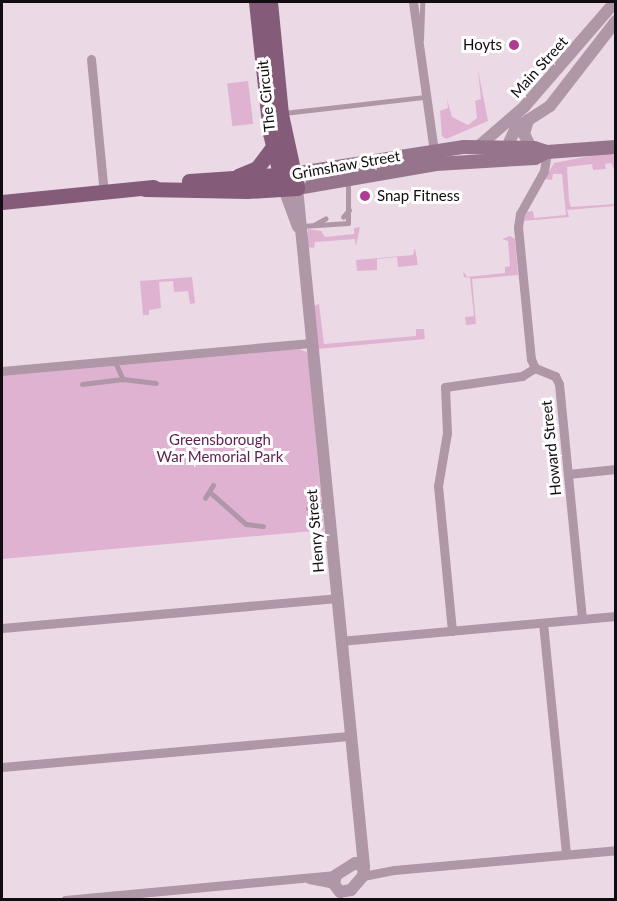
<!DOCTYPE html>
<html>
<head>
<meta charset="utf-8">
<style>
	body { margin:0 }
	#map { position:relative; width:617px; height:901px; overflow:hidden; background:#ebd9e5; font-family:Lato,sans-serif }
	div>[style] { position:absolute }
	[style*='--x'] { left:calc(var(--x)*1px); top:calc(var(--y)*1px); width:calc(var(--w)*1px); rotate:calc(var(--a)*1deg) }
	.green>* { inset:0; background:#e0b2d1; transform-origin:0 0 }
	.service>* { height:4.5px; margin:-2.25px; padding:0 2.25px; transform-origin:2.25px; border-radius:2.25px; background:#af97a7 }
	.minor>* { height:9px; margin:-4.5px; padding:0 4.5px; transform-origin:4.5px; border-radius:4.5px; background:#af97a7 }
	.tertiary>* { height:12px; margin:-6px; padding:0 6px; transform-origin:6px; border-radius:6px; background:#af97a7 }
	.secondary>* { height:14px; margin:-7px; padding:0 7px; transform-origin:7px; border-radius:7px; background:#96748c }
	.primary>* { height:15px; margin:-7.5px; padding:0 7.5px; transform-origin:7.5px; border-radius:7.5px; background:#845b78 }
	.dots>* { width:16px; height:16px; translate:-50% -50%; box-sizing:border-box; border:3px solid #fff; border-radius:50% }
	span { translate:-50% -50%; white-space:nowrap; text-align:center; line-height:1.15; -webkit-text-stroke:6px #fff; paint-order:stroke }
	.poi-label { font-size:15px; color:#120c10 }
	.right { translate:-100% -50%; text-align:right }
	.left { translate:0 -50%; text-align:left }
	.street-label { font-size:15px; color:#120c10 }
	.park-label { font-size:15px; color:#5d1f4e }
	.frame { position:absolute; inset:0; border:3px solid #120c10; pointer-events:none }
</style>
</head>
<body>
<div id="map">
	<div class="green">
		<div style="clip-path:polygon(478px 70px,488px 121px,446px 139px,442px 136px,440px 111px,448px 108px,447px 99px,452px 117px,468px 125px,477px 118px,475px 101px,481px 99px)"></div>
		<div style="left:248px;top:81px;width:43px;height:21px;rotate:83deg"></div>
		<div style="clip-path:polygon(605px 153px,615px 155px,615px 171px,611px 163px,605px 164px,606px 169px,593px 170px,592px 164px,567px 167px,569px 201px,571px 207px,615px 204px,615px 196px,615px 206px,567px 210px,569px 217px,523px 221px,527px 212px,533px 211px,534px 218px,566px 215px,562px 174px,553px 174px,552px 180px,545px 179px,554px 163px)"></div>
		<div style="clip-path:polygon(360px 227px,356px 246px,355px 239px,315px 242px,314px 248px,308px 247px,308px 229px,321px 231px,325px 237px,354px 234px,354px 228px)"></div>
		<div style="clip-path:polygon(510px 236px,515px 239px,518px 275px,472px 279px,476px 324px,466px 325px,465px 317px,474px 316px,470px 278px,464px 277px,463px 271px,467px 277px,505px 273px,505px 267px,510px 266px,508px 241px,502px 239px)"></div>
		<div style="clip-path:polygon(415px 248px,418px 265px,398px 267px,397px 257px,377px 259px,377px 270px,357px 271px,356px 260px,413px 255px)"></div>
		<div style="clip-path:polygon(192px 277px,195px 303px,190px 304px,188px 291px,174px 292px,173px 281px,159px 282px,161px 308px,149px 310px,149px 315px,143px 315px,140px 281px)"></div>
		<div style="clip-path:polygon(319px 304px,324px 344px,416px 336px,416px 329px,424px 329px,425px 339px,318px 349px,314px 306px)"></div>
		<div style="clip-path:polygon(299px 349px,307px 352px,309px 364px,324px 530px,2px 559px,2px 376px)"></div>
	</div>
	<div class="service">
		<div style="--x:421;--y:40;--w:38;--a:-88"></div>
		<div style="--x:284;--y:113;--w:142;--a:-6.5"></div>
		<div style="--x:343;--y:217;--w:9;--a:-49"></div>
		<div style="--x:314;--y:225;--w:13;--a:-29"></div>
		<div style="--x:302;--y:226;--w:46;--a:-3.7"></div>
		<div style="--x:348;--y:223;--w:41;--a:-90"></div>
		<div style="--x:115;--y:361;--w:20;--a:66"></div>
		<div style="--x:82;--y:384;--w:41;--a:-7"></div>
		<div style="--x:123;--y:379;--w:33;--a:7"></div>
		<div style="--x:210;--y:492;--w:48;--a:41.6"></div>
		<div style="--x:246;--y:524;--w:17;--a:7"></div>
		<div style="--x:205;--y:498;--w:15;--a:-58"></div>
		<div style="--x:308;--y:508;--w:20;--a:-9"></div>
	</div>
	<div class="minor">
		<div style="--x:413;--y:2;--w:150;--a:82"></div>
		<div style="--x:91;--y:59;--w:135;--a:84.5"></div>
		<div style="--x:547;--y:152;--w:19;--a:99"></div>
		<div style="--x:544;--y:171;--w:49;--a:119.2"></div>
		<div style="--x:520;--y:214;--w:13;--a:99"></div>
		<div style="--x:518;--y:227;--w:133;--a:84.4"></div>
		<div style="--x:531;--y:359;--w:10;--a:66"></div>
		<div style="--x:535;--y:368;--w:22;--a:22"></div>
		<div style="--x:555;--y:376;--w:9;--a:63"></div>
		<div style="--x:559;--y:384;--w:236;--a:84.4"></div>
		<div style="--x:2;--y:371;--w:310;--a:-5.2"></div>
		<div style="--x:568;--y:474;--w:48;--a:-5.9"></div>
		<div style="--x:543;--y:623;--w:232;--a:84.3"></div>
		<div style="--x:2;--y:628;--w:336;--a:-5.1"></div>
		<div style="--x:452;--y:631;--w:146;--a:-95.5"></div>
		<div style="--x:438;--y:486;--w:54;--a:-80.4"></div>
		<div style="--x:447;--y:433;--w:46;--a:-92.5"></div>
		<div style="--x:445;--y:387;--w:78;--a:-8.1"></div>
		<div style="--x:522;--y:376;--w:15;--a:-32"></div>
		<div style="--x:340;--y:641;--w:277;--a:-5.2"></div>
		<div style="--x:2;--y:767;--w:348;--a:-5.1"></div>
		<div style="--x:363;--y:876;--w:32;--a:-11"></div>
		<div style="--x:394;--y:870;--w:223;--a:-5.1"></div>
		<div style="--x:309;--y:879;--w:25;--a:11"></div>
		<div style="--x:65;--y:900;--w:272;--a:-5.3"></div>
	</div>
	<div class="tertiary">
		<div style="--x:528;--y:120;--w:15;--a:106"></div>
		<div style="--x:524;--y:134;--w:16;--a:63"></div>
		<div style="--x:479;--y:146;--w:60;--a:-40.9"></div>
		<div style="--x:524;--y:107;--w:139;--a:-49.1"></div>
		<div style="--x:507;--y:147;--w:21;--a:-65"></div>
		<div style="--x:516;--y:128;--w:40;--a:-32.9"></div>
		<div style="--x:550;--y:106;--w:108;--a:-52.2"></div>
		<div style="--x:297;--y:188;--w:682;--a:84.36"></div>
		<div style="--x:284;--y:189;--w:40;--a:69.8"></div>
		<div style="--x:355;--y:863;--w:10;--a:24"></div>
		<div style="--x:364;--y:867;--w:9;--a:96"></div>
		<div style="--x:363;--y:876;--w:18;--a:131"></div>
		<div style="--x:351;--y:890;--w:11;--a:170"></div>
		<div style="--x:340;--y:892;--w:10;--a:-127"></div>
		<div style="--x:334;--y:884;--w:9;--a:-77"></div>
		<div style="--x:336;--y:875;--w:22;--a:-32"></div>
	</div>
	<div class="secondary">
		<div style="--x:293;--y:174;--w:173;--a:-9"></div>
		<div style="--x:464;--y:147;--w:70;--a:0.8"></div>
		<div style="--x:534;--y:148;--w:14;--a:17"></div>
		<div style="--x:547;--y:152;--w:69;--a:-4.1"></div>
		<div style="--x:297;--y:188;--w:141;--a:-9.8"></div>
		<div style="--x:436;--y:164;--w:99;--a:-3.5"></div>
		<div style="--x:535;--y:158;--w:13;--a:-27"></div>
	</div>
	<div class="primary">
		<div style="--x:256;--y:2;--w:132;--a:83.9"></div>
		<div style="--x:270;--y:133;--w:55;--a:76.2"></div>
		<div style="--x:238;--y:176;--w:21;--a:-23"></div>
		<div style="--x:257;--y:168;--w:25;--a:-53"></div>
		<div style="--x:189;--y:181;--w:104;--a:-3.9"></div>
		<div style="--x:145;--y:189;--w:102;--a:1.1"></div>
		<div style="--x:247;--y:191;--w:50;--a:-3.4"></div>
		<div style="--x:297;--y:188;--w:76;--a:-102.2"></div>
		<div style="--x:281;--y:114;--w:113;--a:-95.6"></div>
		<div style="--x:2;--y:202;--w:152;--a:-5.7"></div>
	</div>
	<div class="dots">
		<div style="left:514px;top:45px;background:#af3b94"></div>
		<div style="left:365px;top:196px;background:#af3b94"></div>
	</div>
	<div class="poi-label">
		<span class="right" style="left:502px;top:45px">Hoyts</span>
		<span class="left" style="left:377px;top:196px">Snap Fitness</span>
	</div>
	<div class="street-label">
		<span style="left:539px;top:67px;rotate:-48deg">Main Street</span>
		<span style="left:266px;top:96px;rotate:-96deg">The Circuit</span>
		<span style="left:346px;top:165px;rotate:-10deg">Grimshaw Street</span>
		<span style="left:551px;top:448px;rotate:-96deg">Howard Street</span>
		<span style="left:315px;top:531px;rotate:-95deg">Henry Street</span>
	</div>
	<div class="park-label">
		<span style="left:220px;top:448px">Greensborough<br>War Memorial Park</span>
	</div>
	<div class="frame"></div>
</div>
</body>
</html>
